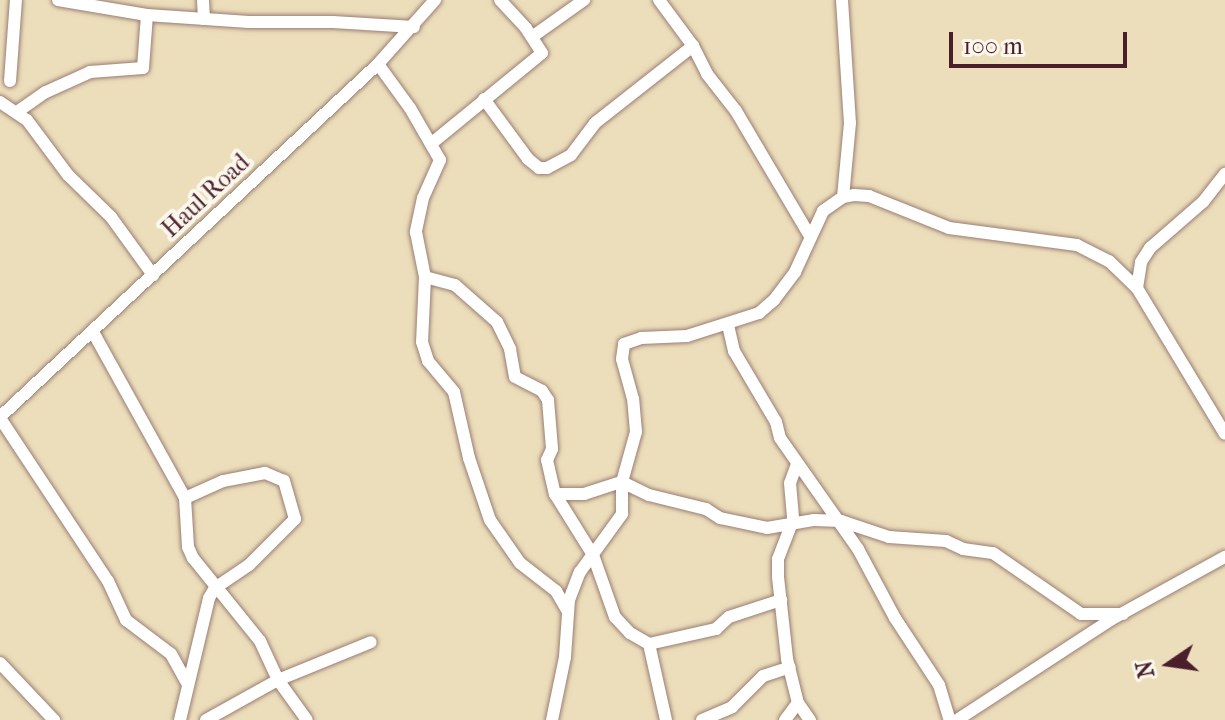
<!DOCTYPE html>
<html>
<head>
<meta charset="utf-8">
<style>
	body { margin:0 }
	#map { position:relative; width:1225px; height:720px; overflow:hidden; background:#ecdebb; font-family:"IM FELL French Canon",serif }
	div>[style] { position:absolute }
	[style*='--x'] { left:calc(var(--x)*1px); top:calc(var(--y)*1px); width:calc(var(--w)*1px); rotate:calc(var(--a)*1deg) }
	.roads { filter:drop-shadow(0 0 2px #9b7e73) drop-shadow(0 0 2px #9b7e73) }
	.street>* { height:12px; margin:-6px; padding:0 6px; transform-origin:6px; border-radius:6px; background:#fff }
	span { translate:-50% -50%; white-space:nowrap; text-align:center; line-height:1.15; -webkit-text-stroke:8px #fbf7ec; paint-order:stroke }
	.street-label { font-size:24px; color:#4a1f2b }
	.north { position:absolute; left:1129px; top:624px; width:80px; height:80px; -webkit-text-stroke:6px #fbf7ec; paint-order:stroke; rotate:257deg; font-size:22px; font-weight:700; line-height:32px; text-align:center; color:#4a1f2b }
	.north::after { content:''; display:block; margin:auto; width:28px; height:36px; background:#4a1f2b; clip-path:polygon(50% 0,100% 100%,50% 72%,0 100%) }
	.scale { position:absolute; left:949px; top:32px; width:178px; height:36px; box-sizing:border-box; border:4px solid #4a1f2b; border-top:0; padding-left:10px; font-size:24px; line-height:28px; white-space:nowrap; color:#4a1f2b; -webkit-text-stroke:6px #fbf7ec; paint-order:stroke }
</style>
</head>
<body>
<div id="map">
	<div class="roads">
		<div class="street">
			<div style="--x:58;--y:0;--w:90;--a:9.6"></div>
			<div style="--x:147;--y:15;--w:102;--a:3.9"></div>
			<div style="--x:249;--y:22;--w:84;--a:0"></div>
			<div style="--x:333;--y:22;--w:81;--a:3.5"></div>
			<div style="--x:203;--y:0;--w:19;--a:87"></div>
			<div style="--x:659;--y:0;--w:57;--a:53.5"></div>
			<div style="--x:693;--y:46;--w:31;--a:63"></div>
			<div style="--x:707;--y:74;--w:47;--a:51.9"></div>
			<div style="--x:736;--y:111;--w:145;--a:59.4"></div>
			<div style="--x:842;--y:0;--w:123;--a:86.3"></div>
			<div style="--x:850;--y:123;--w:74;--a:95.4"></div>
			<div style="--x:532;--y:37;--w:64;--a:-35.4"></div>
			<div style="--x:378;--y:64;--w:54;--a:54"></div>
			<div style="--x:410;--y:108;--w:60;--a:60"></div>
			<div style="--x:440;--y:160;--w:42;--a:114.1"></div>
			<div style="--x:423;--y:198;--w:35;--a:102"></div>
			<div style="--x:416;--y:232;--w:46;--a:78.7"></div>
			<div style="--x:425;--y:277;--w:65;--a:92.6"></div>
			<div style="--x:422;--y:342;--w:20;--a:72"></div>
			<div style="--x:428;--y:361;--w:40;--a:50"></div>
			<div style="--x:454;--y:392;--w:68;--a:77.2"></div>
			<div style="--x:469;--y:458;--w:65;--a:71.3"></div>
			<div style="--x:490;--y:520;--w:52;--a:55.1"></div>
			<div style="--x:520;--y:563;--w:46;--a:37.9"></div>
			<div style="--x:556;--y:591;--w:24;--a:60"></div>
			<div style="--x:10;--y:81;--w:81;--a:-85.8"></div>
			<div style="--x:484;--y:99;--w:74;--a:53.7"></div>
			<div style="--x:528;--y:159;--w:14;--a:39"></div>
			<div style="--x:539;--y:168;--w:8;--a:0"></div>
			<div style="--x:547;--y:168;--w:27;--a:-28"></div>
			<div style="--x:571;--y:155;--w:40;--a:-53"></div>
			<div style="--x:595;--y:123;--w:125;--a:-38.2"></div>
			<div style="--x:0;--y:102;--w:32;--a:34"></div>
			<div style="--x:27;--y:120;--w:69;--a:53.3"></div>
			<div style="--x:68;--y:175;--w:60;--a:44.3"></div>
			<div style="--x:111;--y:217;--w:72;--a:54.1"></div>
			<div style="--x:17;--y:112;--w:35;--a:-35"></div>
			<div style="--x:46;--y:92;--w:48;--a:-24.4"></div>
			<div style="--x:90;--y:72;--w:53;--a:-4.3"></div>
			<div style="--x:143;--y:68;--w:53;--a:-85.7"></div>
			<div style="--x:432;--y:143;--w:142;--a:-39.3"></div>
			<div style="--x:542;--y:53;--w:30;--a:-123"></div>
			<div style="--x:526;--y:28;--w:38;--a:-133"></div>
			<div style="--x:425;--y:277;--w:31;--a:15"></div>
			<div style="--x:455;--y:285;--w:56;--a:41.4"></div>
			<div style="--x:497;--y:322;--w:30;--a:64"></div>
			<div style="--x:510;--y:349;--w:28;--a:80"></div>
			<div style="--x:515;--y:377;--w:30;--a:27"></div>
			<div style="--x:542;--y:391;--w:11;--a:56"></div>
			<div style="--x:548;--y:400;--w:49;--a:85.3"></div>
			<div style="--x:552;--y:449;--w:12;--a:114"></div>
			<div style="--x:547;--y:460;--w:35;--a:77"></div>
			<div style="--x:555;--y:494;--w:29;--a:0"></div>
			<div style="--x:584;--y:494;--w:40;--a:-18"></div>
			<div style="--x:622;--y:482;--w:52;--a:-74.4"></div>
			<div style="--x:636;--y:432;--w:33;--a:-95"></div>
			<div style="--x:633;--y:399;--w:41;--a:-105.4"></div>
			<div style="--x:622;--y:359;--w:15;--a:-82"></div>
			<div style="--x:624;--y:344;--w:18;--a:-19"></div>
			<div style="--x:641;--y:338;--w:46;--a:-2.5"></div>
			<div style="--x:687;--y:336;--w:76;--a:-17.7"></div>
			<div style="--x:759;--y:313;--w:20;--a:-41"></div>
			<div style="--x:774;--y:300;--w:35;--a:-53"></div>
			<div style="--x:795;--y:272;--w:67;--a:-65.3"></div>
			<div style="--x:823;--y:211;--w:24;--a:-35"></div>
			<div style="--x:843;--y:197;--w:11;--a:-10"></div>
			<div style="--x:854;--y:195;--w:15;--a:4"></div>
			<div style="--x:869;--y:196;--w:86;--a:21.8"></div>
			<div style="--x:949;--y:228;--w:129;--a:7.6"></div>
			<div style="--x:1077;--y:245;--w:36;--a:27"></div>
			<div style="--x:1109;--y:261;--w:39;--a:44"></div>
			<div style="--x:1137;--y:288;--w:170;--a:58.9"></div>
			<div style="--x:1137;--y:288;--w:26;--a:-81"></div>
			<div style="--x:1141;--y:262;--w:17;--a:-57"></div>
			<div style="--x:1150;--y:248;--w:70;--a:-41"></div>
			<div style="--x:1203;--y:202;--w:36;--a:-52"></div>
			<div style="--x:728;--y:325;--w:27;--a:77"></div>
			<div style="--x:734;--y:351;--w:82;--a:59.4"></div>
			<div style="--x:776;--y:422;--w:16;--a:76"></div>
			<div style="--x:780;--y:438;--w:136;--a:54.9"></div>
			<div style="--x:858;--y:549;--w:78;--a:61.8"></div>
			<div style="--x:895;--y:618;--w:80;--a:56.7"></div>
			<div style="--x:939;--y:685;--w:37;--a:73"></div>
			<div style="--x:93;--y:332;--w:190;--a:61"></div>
			<div style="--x:185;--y:498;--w:49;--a:86.5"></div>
			<div style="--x:188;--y:547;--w:12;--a:66"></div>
			<div style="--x:193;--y:558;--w:107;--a:51.1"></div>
			<div style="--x:260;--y:641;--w:43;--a:65.2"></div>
			<div style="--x:278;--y:680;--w:49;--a:54.1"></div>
			<div style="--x:0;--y:417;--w:517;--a:-43.04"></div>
			<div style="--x:378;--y:64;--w:86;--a:-48.3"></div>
			<div style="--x:0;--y:418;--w:196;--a:56.5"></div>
			<div style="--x:108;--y:581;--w:43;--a:65.2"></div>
			<div style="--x:126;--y:620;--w:56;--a:37.1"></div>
			<div style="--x:171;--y:654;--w:35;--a:61"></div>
			<div style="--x:797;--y:464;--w:20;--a:110"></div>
			<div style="--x:790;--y:483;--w:37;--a:85"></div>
			<div style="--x:793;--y:520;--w:42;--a:111"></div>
			<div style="--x:778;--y:559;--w:18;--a:90"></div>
			<div style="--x:778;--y:577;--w:82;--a:83.7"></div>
			<div style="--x:787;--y:659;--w:45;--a:76"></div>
			<div style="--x:798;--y:703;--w:21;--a:55"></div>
			<div style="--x:622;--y:482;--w:30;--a:26"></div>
			<div style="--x:649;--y:495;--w:59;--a:13.8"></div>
			<div style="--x:706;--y:509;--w:17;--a:33"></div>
			<div style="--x:720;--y:518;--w:48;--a:12"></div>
			<div style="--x:767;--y:528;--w:48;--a:-9.7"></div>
			<div style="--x:814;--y:520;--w:27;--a:2"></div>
			<div style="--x:841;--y:521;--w:51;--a:18.4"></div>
			<div style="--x:889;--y:537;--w:57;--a:4"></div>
			<div style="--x:946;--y:541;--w:19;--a:25"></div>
			<div style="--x:963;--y:549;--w:30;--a:8"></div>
			<div style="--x:993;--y:553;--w:107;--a:34.7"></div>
			<div style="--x:1081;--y:614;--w:42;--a:0"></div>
			<div style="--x:555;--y:494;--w:72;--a:58.1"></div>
			<div style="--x:593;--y:555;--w:66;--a:70.5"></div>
			<div style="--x:615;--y:617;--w:22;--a:47"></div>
			<div style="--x:630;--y:633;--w:22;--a:30"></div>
			<div style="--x:0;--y:663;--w:79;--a:46.5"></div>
			<div style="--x:180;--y:720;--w:125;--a:-76.6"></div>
			<div style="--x:209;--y:598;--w:12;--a:-59"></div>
			<div style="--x:215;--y:588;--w:41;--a:-34.1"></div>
			<div style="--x:249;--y:565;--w:65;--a:-45"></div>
			<div style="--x:295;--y:519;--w:40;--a:-106"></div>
			<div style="--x:284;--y:481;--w:21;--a:-157"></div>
			<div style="--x:265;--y:473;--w:43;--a:169.2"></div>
			<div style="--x:223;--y:481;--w:42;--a:155.9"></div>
			<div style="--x:206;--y:720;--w:82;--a:-29.1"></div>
			<div style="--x:278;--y:680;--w:100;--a:-22.2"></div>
			<div style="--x:552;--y:720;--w:64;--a:-78.3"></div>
			<div style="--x:565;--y:657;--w:57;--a:-86"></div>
			<div style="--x:569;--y:600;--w:30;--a:-69"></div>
			<div style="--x:580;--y:572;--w:72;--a:-54.1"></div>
			<div style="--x:622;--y:514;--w:32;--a:-90"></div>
			<div style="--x:666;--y:720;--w:78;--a:-102.6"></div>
			<div style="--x:649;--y:644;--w:69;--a:-12.6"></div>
			<div style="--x:716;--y:629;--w:18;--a:-43"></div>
			<div style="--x:729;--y:617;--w:55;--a:-18.1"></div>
			<div style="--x:702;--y:720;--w:33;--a:-23"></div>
			<div style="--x:732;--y:707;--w:44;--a:-45"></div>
			<div style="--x:763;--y:676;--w:28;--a:-18"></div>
			<div style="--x:785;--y:720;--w:21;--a:-53"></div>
			<div style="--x:957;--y:720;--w:185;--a:-33.1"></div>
			<div style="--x:1112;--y:619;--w:129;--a:-28.8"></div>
		</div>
	</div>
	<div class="street-label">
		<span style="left:206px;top:196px;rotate:-43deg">Haul Road</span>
	</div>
	<div class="north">N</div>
	<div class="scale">100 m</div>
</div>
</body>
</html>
